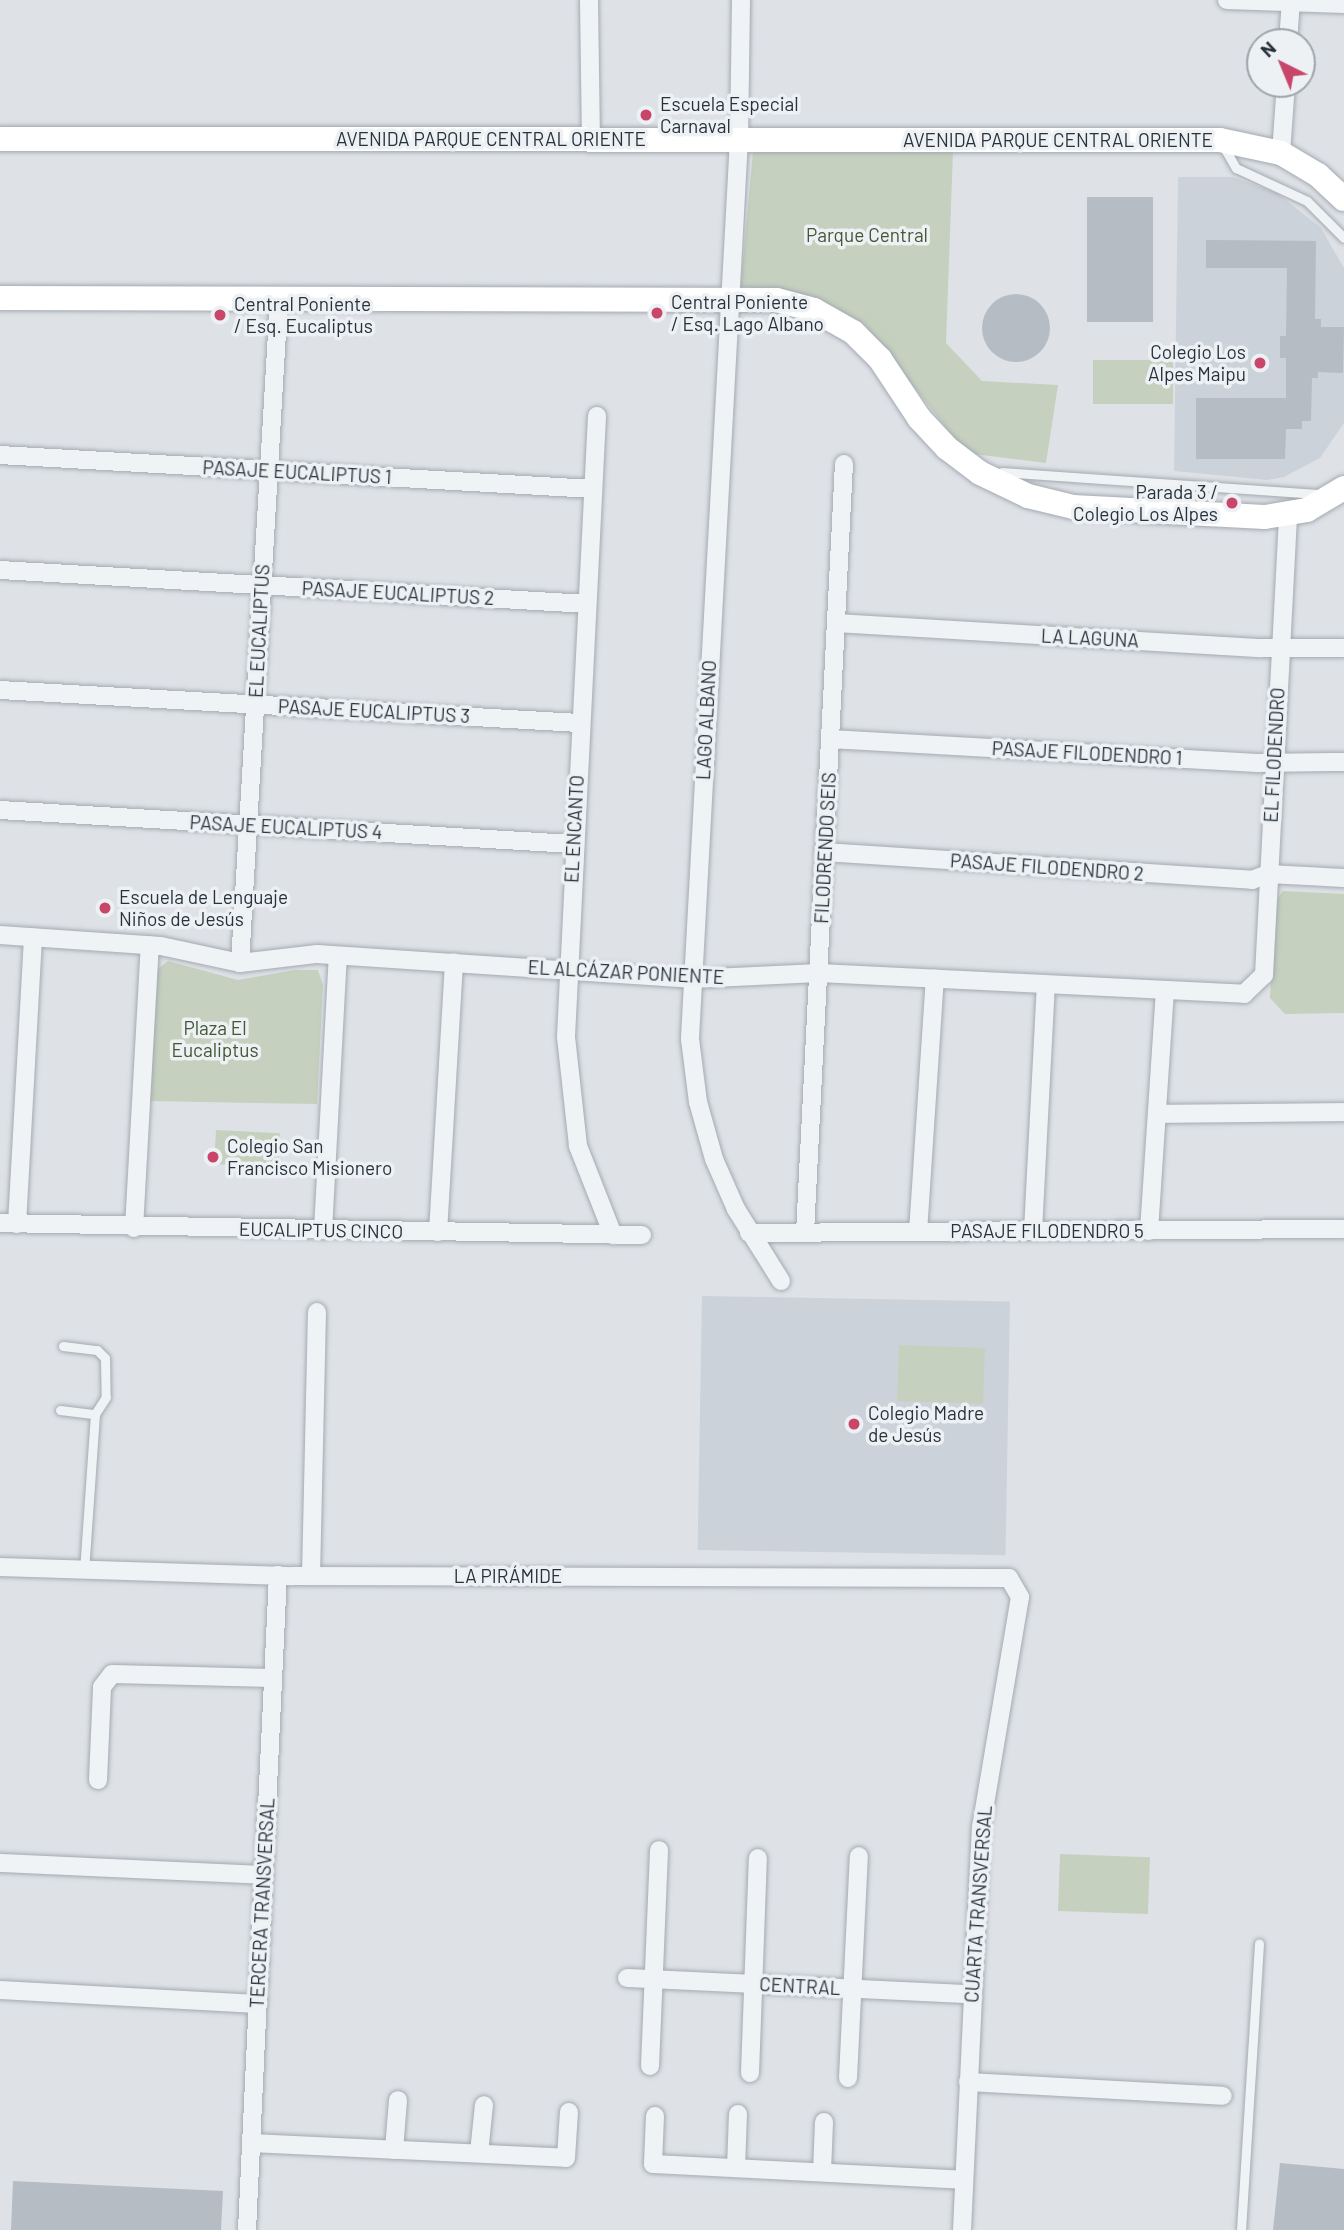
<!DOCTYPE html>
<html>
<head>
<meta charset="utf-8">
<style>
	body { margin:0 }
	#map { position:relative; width:1344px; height:2230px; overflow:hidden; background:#dee2e7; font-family:Barlow,sans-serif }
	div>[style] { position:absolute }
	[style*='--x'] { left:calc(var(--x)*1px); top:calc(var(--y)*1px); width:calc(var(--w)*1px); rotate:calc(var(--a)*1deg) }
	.built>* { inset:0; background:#ccd2d9; transform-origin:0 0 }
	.green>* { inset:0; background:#c5d0bf; transform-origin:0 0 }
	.building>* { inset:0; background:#b5bcc3; transform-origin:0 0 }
	.round { border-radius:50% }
	.roads { filter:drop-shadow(0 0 2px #a4aab1) drop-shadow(0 0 2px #a4aab1) }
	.lane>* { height:9px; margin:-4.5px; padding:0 4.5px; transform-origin:4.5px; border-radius:4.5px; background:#f0f3f5 }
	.street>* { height:18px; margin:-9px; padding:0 9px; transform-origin:9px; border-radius:9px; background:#f0f3f5 }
	.secondary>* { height:24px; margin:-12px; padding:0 12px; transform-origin:12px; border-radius:12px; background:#fff }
	.dots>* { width:19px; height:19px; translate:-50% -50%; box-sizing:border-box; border:4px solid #edf1f4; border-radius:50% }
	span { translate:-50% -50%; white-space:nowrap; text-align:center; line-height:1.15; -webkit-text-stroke:7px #edf1f4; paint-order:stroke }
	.poi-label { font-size:19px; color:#28323d }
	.left { translate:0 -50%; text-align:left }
	.right { translate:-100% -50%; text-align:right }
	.street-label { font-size:19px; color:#28323d }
	.park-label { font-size:19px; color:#405835 }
	.north { position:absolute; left:1246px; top:28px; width:70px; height:70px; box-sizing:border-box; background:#edf1f4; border:2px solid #9ea5ab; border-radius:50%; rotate:317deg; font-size:19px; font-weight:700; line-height:28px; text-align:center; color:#28323d }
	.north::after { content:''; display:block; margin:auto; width:24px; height:32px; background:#c8466a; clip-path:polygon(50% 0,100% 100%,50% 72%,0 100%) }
</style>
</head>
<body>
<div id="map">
	<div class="built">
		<div style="clip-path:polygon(1178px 177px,1233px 177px,1277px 193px,1321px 228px,1344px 268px,1344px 423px,1320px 458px,1284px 477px,1267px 480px,1174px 471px)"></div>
		<div style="left:702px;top:1296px;width:308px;height:254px;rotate:1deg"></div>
	</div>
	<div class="green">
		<div style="clip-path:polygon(753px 151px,953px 151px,946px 343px,982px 381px,1058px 385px,1046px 463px,966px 453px,865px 325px,790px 297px,740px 294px)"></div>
		<div style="left:1093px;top:360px;width:80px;height:44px"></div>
		<div style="clip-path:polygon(1283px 891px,1344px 894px,1344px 1013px,1285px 1014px,1270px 998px,1274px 903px)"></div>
		<div style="clip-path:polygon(168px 961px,238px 980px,294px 970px,318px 970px,323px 985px,317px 1104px,148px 1101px,157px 970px)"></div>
		<div style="left:216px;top:1130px;width:64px;height:34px;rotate:3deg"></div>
		<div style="left:899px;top:1345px;width:86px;height:56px;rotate:2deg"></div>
		<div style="left:1060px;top:1854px;width:90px;height:57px;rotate:2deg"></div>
	</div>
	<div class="building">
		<div style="left:1087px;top:197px;width:66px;height:125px"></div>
		<div style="clip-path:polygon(1206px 240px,1316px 241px,1315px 319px,1321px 319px,1321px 327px,1344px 327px,1343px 373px,1318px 372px,1318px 378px,1312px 378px,1311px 421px,1302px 421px,1302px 429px,1286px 429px,1285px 459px,1196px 459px,1196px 398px,1286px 398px,1286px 358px,1280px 358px,1280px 336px,1286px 336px,1287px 268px,1206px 268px)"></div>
		<div class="round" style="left:982px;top:294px;width:68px;height:68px"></div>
		<div style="clip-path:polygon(1280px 2163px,1344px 2169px,1344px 2230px,1273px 2230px)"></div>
		<div style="clip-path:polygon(13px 2181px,223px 2191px,221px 2230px,11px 2230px)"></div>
	</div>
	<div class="roads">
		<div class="lane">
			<div style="--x:1222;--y:144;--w:28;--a:60"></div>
			<div style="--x:1236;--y:168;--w:78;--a:24.9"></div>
			<div style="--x:1307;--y:201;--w:52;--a:45"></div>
			<div style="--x:1002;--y:472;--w:319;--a:4"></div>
			<div style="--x:63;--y:1346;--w:34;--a:7"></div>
			<div style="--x:97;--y:1350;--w:11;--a:45"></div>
			<div style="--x:105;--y:1358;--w:39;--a:89"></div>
			<div style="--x:106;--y:1397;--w:20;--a:123"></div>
			<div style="--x:95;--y:1414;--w:156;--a:94"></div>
			<div style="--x:60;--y:1410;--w:35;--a:7"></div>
			<div style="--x:1241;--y:2230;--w:287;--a:-86.4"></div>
		</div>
		<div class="street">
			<div style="--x:589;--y:0;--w:138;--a:89.2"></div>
			<div style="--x:741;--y:0;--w:139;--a:90.8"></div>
			<div style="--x:739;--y:139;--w:901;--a:93.12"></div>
			<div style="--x:690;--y:1039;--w:64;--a:82.8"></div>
			<div style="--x:698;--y:1102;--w:59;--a:74.3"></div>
			<div style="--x:714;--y:1159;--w:55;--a:66.3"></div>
			<div style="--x:736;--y:1209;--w:85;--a:58"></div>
			<div style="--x:1227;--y:0;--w:117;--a:2"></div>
			<div style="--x:1288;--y:42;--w:42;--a:-85.9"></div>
			<div style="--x:1281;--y:153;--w:69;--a:-85.9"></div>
			<div style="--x:597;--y:416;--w:622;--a:92.86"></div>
			<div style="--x:566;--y:1037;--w:110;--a:83.7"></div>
			<div style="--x:578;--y:1146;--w:96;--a:68.5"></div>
			<div style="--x:0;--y:455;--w:594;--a:3.28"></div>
			<div style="--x:0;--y:570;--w:588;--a:3.31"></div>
			<div style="--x:836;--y:623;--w:426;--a:3.4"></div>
			<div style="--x:1261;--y:648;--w:83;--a:0"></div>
			<div style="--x:0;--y:690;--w:581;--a:3.26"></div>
			<div style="--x:830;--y:739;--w:428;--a:3.2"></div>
			<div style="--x:1257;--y:763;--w:87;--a:-0.7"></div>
			<div style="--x:0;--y:810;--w:574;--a:3.4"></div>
			<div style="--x:824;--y:852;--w:429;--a:3.7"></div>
			<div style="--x:1252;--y:880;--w:17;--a:-21"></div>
			<div style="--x:1268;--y:874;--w:76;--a:3"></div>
			<div style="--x:0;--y:935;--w:161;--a:3.9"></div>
			<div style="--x:161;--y:946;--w:81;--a:12.1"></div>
			<div style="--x:240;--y:963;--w:78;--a:-6.7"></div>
			<div style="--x:317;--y:954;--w:375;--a:3.8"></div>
			<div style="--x:691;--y:979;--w:128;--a:-2.7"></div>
			<div style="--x:819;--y:973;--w:426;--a:2.8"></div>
			<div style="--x:1244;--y:994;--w:28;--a:-44"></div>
			<div style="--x:1264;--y:975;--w:460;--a:-87"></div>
			<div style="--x:240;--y:963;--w:666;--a:-86.64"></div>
			<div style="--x:1157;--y:1114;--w:187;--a:-0.6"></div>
			<div style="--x:0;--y:1223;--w:642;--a:1.07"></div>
			<div style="--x:17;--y:1224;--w:287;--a:-86.8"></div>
			<div style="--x:134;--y:1228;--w:283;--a:-86.8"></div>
			<div style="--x:323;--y:1230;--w:274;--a:-86.9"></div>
			<div style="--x:1033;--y:1231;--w:246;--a:-87"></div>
			<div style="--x:1149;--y:1231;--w:240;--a:-86.2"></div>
			<div style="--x:438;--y:1232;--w:270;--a:-86.6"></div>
			<div style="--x:918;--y:1232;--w:254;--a:-86.2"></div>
			<div style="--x:749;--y:1233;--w:595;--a:-0.39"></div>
			<div style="--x:805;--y:1233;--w:770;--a:-87.1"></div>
			<div style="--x:0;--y:1567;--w:293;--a:1.8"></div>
			<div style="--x:293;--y:1576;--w:716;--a:0.16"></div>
			<div style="--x:1009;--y:1578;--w:22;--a:60"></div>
			<div style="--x:1020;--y:1597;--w:233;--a:99.6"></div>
			<div style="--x:981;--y:1827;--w:403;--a:92.7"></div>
			<div style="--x:311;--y:1576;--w:264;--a:-88.7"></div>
			<div style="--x:98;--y:1780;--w:93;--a:-87.5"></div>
			<div style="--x:102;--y:1687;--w:16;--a:-52"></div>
			<div style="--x:112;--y:1674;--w:161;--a:1.4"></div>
			<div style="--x:0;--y:1863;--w:264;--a:2.6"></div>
			<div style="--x:627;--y:1978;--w:345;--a:2.7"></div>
			<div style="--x:0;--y:1990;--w:258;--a:3.1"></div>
			<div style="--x:650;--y:2066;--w:216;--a:-87.6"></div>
			<div style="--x:750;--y:2073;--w:215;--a:-87.9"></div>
			<div style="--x:848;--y:2078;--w:222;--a:-87.2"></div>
			<div style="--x:968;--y:2082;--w:255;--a:3.1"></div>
			<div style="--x:655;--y:2116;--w:48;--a:92.4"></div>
			<div style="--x:653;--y:2164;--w:311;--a:2.9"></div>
			<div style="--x:251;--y:2143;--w:315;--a:2.7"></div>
			<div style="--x:566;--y:2158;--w:46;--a:-86.3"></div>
			<div style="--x:394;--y:2150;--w:50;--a:-85.4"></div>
			<div style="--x:479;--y:2153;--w:48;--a:-84.1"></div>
			<div style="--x:736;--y:2168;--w:54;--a:-87.9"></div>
			<div style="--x:822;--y:2172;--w:50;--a:-87.7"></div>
			<div style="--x:247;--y:2230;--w:656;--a:-87.29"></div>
		</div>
		<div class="secondary">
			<div style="--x:0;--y:139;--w:1220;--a:0.05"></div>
			<div style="--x:1220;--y:140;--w:62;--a:12"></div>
			<div style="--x:1281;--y:153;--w:43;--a:30.7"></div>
			<div style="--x:1318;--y:175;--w:35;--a:43"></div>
			<div style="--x:0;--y:298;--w:777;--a:0.15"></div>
			<div style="--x:777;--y:300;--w:38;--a:15"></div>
			<div style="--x:814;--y:310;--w:45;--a:29.4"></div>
			<div style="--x:853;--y:332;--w:38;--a:45"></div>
			<div style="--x:880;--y:359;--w:71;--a:56.5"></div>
			<div style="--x:919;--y:418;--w:41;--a:47"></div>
			<div style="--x:947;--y:448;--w:41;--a:37.1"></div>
			<div style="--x:980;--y:473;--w:53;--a:25.6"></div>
			<div style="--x:1028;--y:496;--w:46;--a:13.7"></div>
			<div style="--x:1073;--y:507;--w:192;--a:3"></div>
			<div style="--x:1265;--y:517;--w:43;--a:-9.5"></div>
			<div style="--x:1307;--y:510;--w:43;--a:-30.7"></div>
		</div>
	</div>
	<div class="dots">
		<div style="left:646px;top:115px;background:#c8466a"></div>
		<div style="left:657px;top:313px;background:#c8466a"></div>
		<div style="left:220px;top:315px;background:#c8466a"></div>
		<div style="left:1260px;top:363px;background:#c8466a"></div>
		<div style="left:1232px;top:503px;background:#c8466a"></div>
		<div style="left:105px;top:908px;background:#c8466a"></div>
		<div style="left:213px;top:1157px;background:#c8466a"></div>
		<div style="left:854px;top:1424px;background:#c8466a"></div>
	</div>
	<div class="poi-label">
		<span class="left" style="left:660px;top:115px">Escuela Especial<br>Carnaval</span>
		<span class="left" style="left:671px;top:313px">Central Poniente<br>/ Esq. Lago Albano</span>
		<span class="left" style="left:234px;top:315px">Central Poniente<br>/ Esq. Eucaliptus</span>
		<span class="right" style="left:1246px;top:363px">Colegio Los<br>Alpes Maipu</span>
		<span class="right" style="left:1218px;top:503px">Parada 3 /<br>Colegio Los Alpes</span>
		<span class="left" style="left:119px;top:908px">Escuela de Lenguaje<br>Niños de Jesús</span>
		<span class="left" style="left:227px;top:1157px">Colegio San<br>Francisco Misionero</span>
		<span class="left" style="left:868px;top:1424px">Colegio Madre<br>de Jesús</span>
	</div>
	<div class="street-label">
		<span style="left:491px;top:139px">AVENIDA PARQUE CENTRAL ORIENTE</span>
		<span style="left:1058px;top:140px">AVENIDA PARQUE CENTRAL ORIENTE</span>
		<span style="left:297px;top:472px;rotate:3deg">PASAJE EUCALIPTUS 1</span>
		<span style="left:398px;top:593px;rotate:3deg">PASAJE EUCALIPTUS 2</span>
		<span style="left:259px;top:631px;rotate:-87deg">EL EUCALIPTUS</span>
		<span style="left:1090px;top:638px;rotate:3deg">LA LAGUNA</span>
		<span style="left:374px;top:711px;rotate:3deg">PASAJE EUCALIPTUS 3</span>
		<span style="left:706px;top:720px;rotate:-87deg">LAGO ALBANO</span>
		<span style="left:1087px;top:753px;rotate:3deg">PASAJE FILODENDRO 1</span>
		<span style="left:1274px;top:755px;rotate:-87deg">EL FILODENDRO</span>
		<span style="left:286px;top:827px;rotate:3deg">PASAJE EUCALIPTUS 4</span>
		<span style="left:574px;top:829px;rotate:-87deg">EL ENCANTO</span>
		<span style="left:825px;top:848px;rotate:-87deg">FILODRENDO SEIS</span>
		<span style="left:1047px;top:867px;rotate:4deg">PASAJE FILODENDRO 2</span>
		<span style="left:626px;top:972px;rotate:3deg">EL ALCÁZAR PONIENTE</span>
		<span style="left:321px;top:1230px;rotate:1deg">EUCALIPTUS CINCO</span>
		<span style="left:1047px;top:1231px">PASAJE FILODENDRO 5</span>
		<span style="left:508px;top:1576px">LA PIRÁMIDE</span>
		<span style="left:262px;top:1903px;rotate:-87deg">TERCERA TRANSVERSAL</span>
		<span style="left:978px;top:1904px;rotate:-86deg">CUARTA TRANSVERSAL</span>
		<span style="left:800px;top:1986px;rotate:3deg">CENTRAL</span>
	</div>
	<div class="park-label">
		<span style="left:867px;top:235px">Parque Central</span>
		<span style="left:215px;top:1039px">Plaza El<br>Eucaliptus</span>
	</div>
	<div class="north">N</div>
</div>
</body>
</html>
